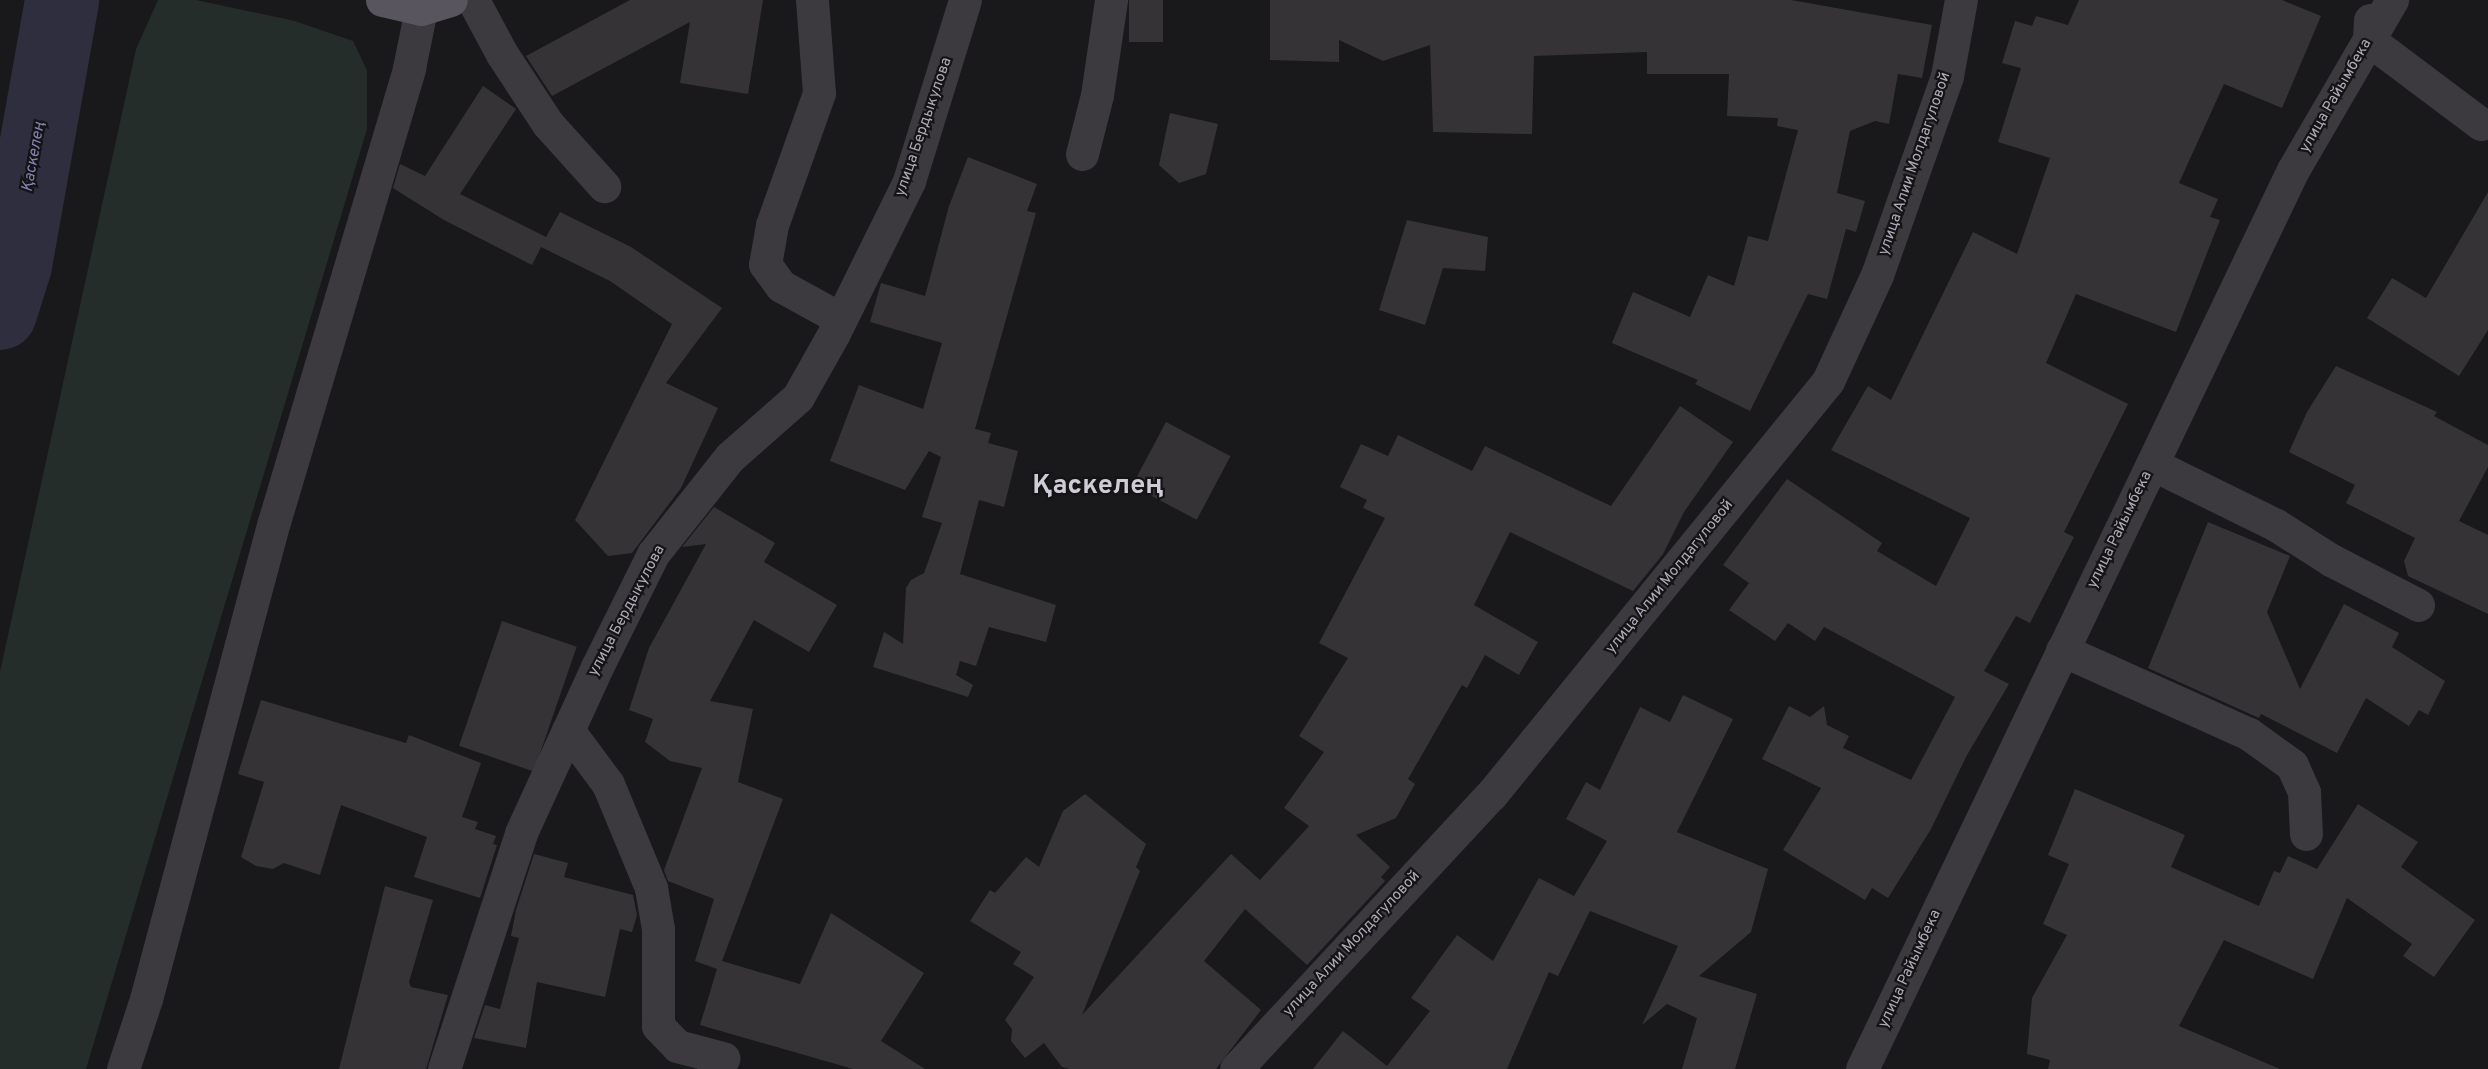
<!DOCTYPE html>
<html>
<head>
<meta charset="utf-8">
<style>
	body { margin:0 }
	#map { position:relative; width:2488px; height:1069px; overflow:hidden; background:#19181a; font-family:Overpass,sans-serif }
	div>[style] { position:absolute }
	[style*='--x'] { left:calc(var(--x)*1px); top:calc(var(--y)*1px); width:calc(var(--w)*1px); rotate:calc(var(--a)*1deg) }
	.green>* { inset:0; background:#242d2a }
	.river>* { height:74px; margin:-37px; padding:0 37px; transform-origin:37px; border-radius:37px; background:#2f2e3e }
	.building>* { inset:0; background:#353336; transform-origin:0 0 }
	.minor>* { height:33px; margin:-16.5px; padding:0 16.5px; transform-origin:16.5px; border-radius:16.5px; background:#3c393f }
	.major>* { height:33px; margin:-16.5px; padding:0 16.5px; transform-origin:16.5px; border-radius:16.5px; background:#59555e }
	span { translate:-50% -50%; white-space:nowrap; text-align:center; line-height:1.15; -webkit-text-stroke:4.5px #141315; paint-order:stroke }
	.street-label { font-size:15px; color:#afabba }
	.water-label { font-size:16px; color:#8683b4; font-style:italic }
	.town-label { font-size:27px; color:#cfccd6; font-weight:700 }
</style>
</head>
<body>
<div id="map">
	<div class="green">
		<div style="clip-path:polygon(158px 0,196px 0,295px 21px,353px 41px,367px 70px,367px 129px,86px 1069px,0 1069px,0 672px,136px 49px)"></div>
	</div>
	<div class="river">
		<div style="--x:0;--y:313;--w:50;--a:-72.6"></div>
		<div style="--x:15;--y:265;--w:269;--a:-79.9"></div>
	</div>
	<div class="building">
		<div style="clip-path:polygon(630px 0,763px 0,748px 94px,680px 83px,690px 22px,552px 96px,526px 56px)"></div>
		<div style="left:1129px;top:0;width:34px;height:42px"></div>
		<div style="clip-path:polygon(1270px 0,1791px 0,1932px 25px,1922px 78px,1898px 74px,1889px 124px,1875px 121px,1850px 131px,1837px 193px,1865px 201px,1856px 232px,1846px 229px,1827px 299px,1808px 294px,1750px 411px,1695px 384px,1698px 380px,1612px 343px,1633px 292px,1690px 317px,1708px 275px,1734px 286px,1748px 236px,1768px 241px,1798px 130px,1777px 126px,1778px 118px,1727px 116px,1729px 74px,1647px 74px,1647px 52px,1534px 56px,1532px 134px,1433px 132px,1430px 45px,1383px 61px,1339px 40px,1339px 62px,1270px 60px)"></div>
		<div style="clip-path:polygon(2079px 0,2282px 0,2321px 16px,2282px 108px,2224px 84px,2179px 183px,2218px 199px,2210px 217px,2220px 220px,2176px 332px,2076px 294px,2046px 363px,2128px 404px,2064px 532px,2074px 537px,2030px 623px,2016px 616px,1984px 671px,2009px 684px,1967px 755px,1931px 829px,1888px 898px,1872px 888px,1865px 900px,1783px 850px,1821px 788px,1762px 759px,1789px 706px,1810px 717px,1824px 706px,1827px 725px,1849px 736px,1843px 748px,1911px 780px,1955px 697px,1824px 627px,1815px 641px,1788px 623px,1775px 641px,1729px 610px,1749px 583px,1723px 565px,1787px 479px,1882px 543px,1877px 551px,1936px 586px,1970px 518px,1831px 450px,1868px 386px,1891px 400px,1973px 232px,2017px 254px,2050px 158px,1998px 142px,2021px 68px,2002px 63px,2015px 21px,2032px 26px,2036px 16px,2068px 25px)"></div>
		<div style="clip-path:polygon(483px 86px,516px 109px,460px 194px,546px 237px,560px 212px,631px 247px,722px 308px,666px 383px,718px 408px,681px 488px,632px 553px,608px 556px,575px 520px,672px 324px,610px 281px,541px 247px,532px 265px,444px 220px,393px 188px,400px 164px,425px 176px)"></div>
		<div style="clip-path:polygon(1170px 113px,1218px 124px,1206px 174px,1179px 183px,1159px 165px)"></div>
		<div style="clip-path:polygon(968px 157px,1037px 184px,1027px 211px,1036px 213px,975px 429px,991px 433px,988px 443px,1018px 451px,1004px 507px,979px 500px,960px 574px,1056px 605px,1046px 642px,989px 627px,976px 666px,960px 661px,956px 675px,973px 685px,968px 697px,873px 667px,884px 632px,903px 644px,906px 588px,911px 580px,924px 573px,942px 523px,922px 517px,941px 457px,929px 451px,905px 490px,830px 461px,859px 385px,923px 409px,942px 343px,870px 322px,881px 283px,925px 296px,949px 206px)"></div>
		<div style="clip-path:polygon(2488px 192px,2488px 330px,2459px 376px,2367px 318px,2392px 278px,2426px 298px)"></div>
		<div style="clip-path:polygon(1407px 220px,1488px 237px,1485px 271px,1443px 268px,1425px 325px,1379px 310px)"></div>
		<div style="clip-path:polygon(2336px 366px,2437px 412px,2434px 416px,2488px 445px,2488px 467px,2459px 521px,2488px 535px,2488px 614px,2408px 576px,2404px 561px,2415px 538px,2346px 503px,2355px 485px,2289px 452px,2307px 412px)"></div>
		<div style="clip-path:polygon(1680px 406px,1733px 442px,1684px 512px,1663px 554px,1633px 591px,1510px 532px,1474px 605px,1538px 642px,1519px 675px,1485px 655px,1467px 688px,1462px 685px,1408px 779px,1415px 784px,1396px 818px,1356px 835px,1390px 867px,1381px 877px,1385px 881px,1307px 965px,1245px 909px,1204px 961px,1261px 1010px,1216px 1069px,1070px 1069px,1062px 1067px,1044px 1043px,1025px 1058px,1011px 1041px,1012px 1029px,1005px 1020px,1034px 977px,1013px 964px,1021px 952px,970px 921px,990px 890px,995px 893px,1026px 857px,1039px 867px,1063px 811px,1085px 794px,1146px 844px,1136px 867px,1140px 871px,1082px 1015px,1231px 854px,1260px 880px,1309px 826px,1284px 808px,1324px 752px,1299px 736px,1348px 658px,1319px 643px,1385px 518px,1363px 508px,1367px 500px,1340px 487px,1361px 444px,1388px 456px,1398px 435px,1472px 471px,1485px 446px,1611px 506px)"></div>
		<div style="left:1166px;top:422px;width:73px;height:72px;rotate:28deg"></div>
		<div style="clip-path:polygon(714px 507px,775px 543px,764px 562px,837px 605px,809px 652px,754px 620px,710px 701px,753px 709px,738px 782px,783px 799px,722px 961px,800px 984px,831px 913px,924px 973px,881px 1041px,925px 1069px,853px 1069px,700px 1025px,717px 969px,695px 961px,714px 899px,668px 881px,664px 870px,702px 768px,670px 761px,645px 742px,653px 719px,629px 710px,649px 648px,706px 544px,682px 547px)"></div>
		<div style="clip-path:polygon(2208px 522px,2290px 556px,2267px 612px,2300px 689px,2344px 604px,2399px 633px,2392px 647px,2445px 681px,2428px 715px,2419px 710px,2409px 726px,2366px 698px,2337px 753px,2261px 714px,2259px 718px,2148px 668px)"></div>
		<div style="left:502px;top:621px;width:79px;height:132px;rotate:19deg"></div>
		<div style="clip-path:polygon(1683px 695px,1733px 719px,1677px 832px,1768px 869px,1751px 932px,1699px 976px,1757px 994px,1735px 1069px,1682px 1069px,1697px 1018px,1667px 1004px,1642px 1025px,1678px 946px,1590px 911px,1558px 976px,1549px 972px,1507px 1069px,1313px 1069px,1343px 1031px,1387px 1066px,1430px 1011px,1411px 998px,1457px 935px,1493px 961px,1539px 878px,1574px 896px,1607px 841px,1566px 819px,1586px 782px,1600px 790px,1640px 707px,1670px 722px)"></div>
		<div style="clip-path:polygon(261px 700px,406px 743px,409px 735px,481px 763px,462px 817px,478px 822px,475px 829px,496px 836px,493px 844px,497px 845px,480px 898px,414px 877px,427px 837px,341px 805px,320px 875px,284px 863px,273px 869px,256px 866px,241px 857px,264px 782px,238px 774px)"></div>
		<div style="clip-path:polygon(2075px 789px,2185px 835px,2171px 867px,2259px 906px,2274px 871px,2280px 873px,2288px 856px,2317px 869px,2358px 804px,2418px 842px,2401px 867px,2475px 920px,2434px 977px,2403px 956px,2412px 944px,2347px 898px,2313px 979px,2224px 940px,2179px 1026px,2280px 1069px,2048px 1069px,2050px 1060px,2027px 1054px,2032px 998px,2067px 935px,2043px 924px,2069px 864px,2048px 855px)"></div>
		<div style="clip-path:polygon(534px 854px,568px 863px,564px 877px,633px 895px,637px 915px,632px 932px,620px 929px,605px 997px,537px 982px,526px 1048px,474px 1038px,485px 1005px,500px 1009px,519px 938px,511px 936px,516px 910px)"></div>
		<div style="clip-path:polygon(385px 886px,433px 900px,409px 982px,411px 987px,448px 995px,426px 1069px,339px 1069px)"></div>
	</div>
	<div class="minor">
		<div style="--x:473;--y:0;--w:61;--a:61.8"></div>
		<div style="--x:502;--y:54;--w:84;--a:56.7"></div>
		<div style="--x:548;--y:124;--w:84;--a:47.9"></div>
		<div style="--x:812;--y:0;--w:93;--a:85.7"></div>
		<div style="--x:819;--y:93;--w:140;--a:109.6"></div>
		<div style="--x:772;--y:225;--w:40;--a:100"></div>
		<div style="--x:765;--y:264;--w:27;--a:54"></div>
		<div style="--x:781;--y:286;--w:68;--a:28.8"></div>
		<div style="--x:2370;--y:20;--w:20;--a:93"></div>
		<div style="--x:2369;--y:40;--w:140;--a:36.9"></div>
		<div style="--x:1082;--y:154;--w:61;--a:-75.7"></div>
		<div style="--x:1097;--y:95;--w:96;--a:-81.6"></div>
		<div style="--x:2152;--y:464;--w:138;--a:26.2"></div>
		<div style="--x:2276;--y:525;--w:65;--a:32.5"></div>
		<div style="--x:2331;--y:560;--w:98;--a:27.3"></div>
		<div style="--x:2062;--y:650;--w:205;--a:24.2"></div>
		<div style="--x:2249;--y:734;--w:53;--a:35.8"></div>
		<div style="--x:2292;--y:765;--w:30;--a:66"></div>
		<div style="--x:2304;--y:792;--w:42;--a:87.3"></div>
		<div style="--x:568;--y:730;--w:67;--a:53.5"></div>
		<div style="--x:608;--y:784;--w:113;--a:67.5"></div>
		<div style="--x:651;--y:888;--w:42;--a:80.3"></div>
		<div style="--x:658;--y:929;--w:97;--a:90"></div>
		<div style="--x:658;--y:1026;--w:28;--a:46"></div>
		<div style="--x:677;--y:1046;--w:48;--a:14.6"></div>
		<div style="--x:123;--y:1069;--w:74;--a:-71.8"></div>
		<div style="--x:146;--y:999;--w:494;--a:-75"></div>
		<div style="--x:274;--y:522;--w:474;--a:-73.4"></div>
		<div style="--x:409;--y:68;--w:60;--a:-78.5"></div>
		<div style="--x:444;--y:1069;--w:248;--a:-71.9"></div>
		<div style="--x:521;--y:833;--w:183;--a:-65.4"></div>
		<div style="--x:597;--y:667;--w:126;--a:-63.6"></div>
		<div style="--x:653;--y:554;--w:124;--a:-51.6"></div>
		<div style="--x:730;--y:457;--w:91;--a:-41.4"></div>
		<div style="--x:798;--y:397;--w:73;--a:-60.6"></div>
		<div style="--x:834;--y:333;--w:169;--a:-63.7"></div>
		<div style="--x:909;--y:181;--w:189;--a:-72.8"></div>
		<div style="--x:1236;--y:1069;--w:374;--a:-47.1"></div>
		<div style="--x:1491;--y:795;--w:534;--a:-50.85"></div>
		<div style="--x:1828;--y:381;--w:117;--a:-65.2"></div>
		<div style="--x:1877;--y:275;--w:211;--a:-70.6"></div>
		<div style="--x:1947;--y:76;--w:77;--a:-79.6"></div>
		<div style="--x:1862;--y:1069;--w:997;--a:-64.39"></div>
		<div style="--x:2293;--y:170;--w:197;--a:-59.8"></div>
	</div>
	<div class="major">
		<div style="--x:382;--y:0;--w:40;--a:13"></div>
		<div style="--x:421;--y:9;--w:31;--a:-17"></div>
	</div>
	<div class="street-label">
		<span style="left:2336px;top:96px;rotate:-60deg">улица Райымбека</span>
		<span style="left:924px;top:127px;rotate:-71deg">улица Бердыкулова</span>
		<span style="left:1915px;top:164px;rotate:-71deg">улица Алии Молдагуловой</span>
		<span style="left:2120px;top:530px;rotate:-64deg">улица Райымбека</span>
		<span style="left:1670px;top:577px;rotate:-51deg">улица Алии Молдагуловой</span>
		<span style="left:627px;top:611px;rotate:-62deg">улица Бердыкулова</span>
		<span style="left:1352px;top:944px;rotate:-47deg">улица Алии Молдагуловой</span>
		<span style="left:1910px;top:969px;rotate:-65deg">улица Райымбека</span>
	</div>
	<div class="water-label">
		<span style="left:34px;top:157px;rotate:-80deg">Қаскелең</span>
	</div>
	<div class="town-label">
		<span style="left:1098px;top:487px">Қаскелең</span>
	</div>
</div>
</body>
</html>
